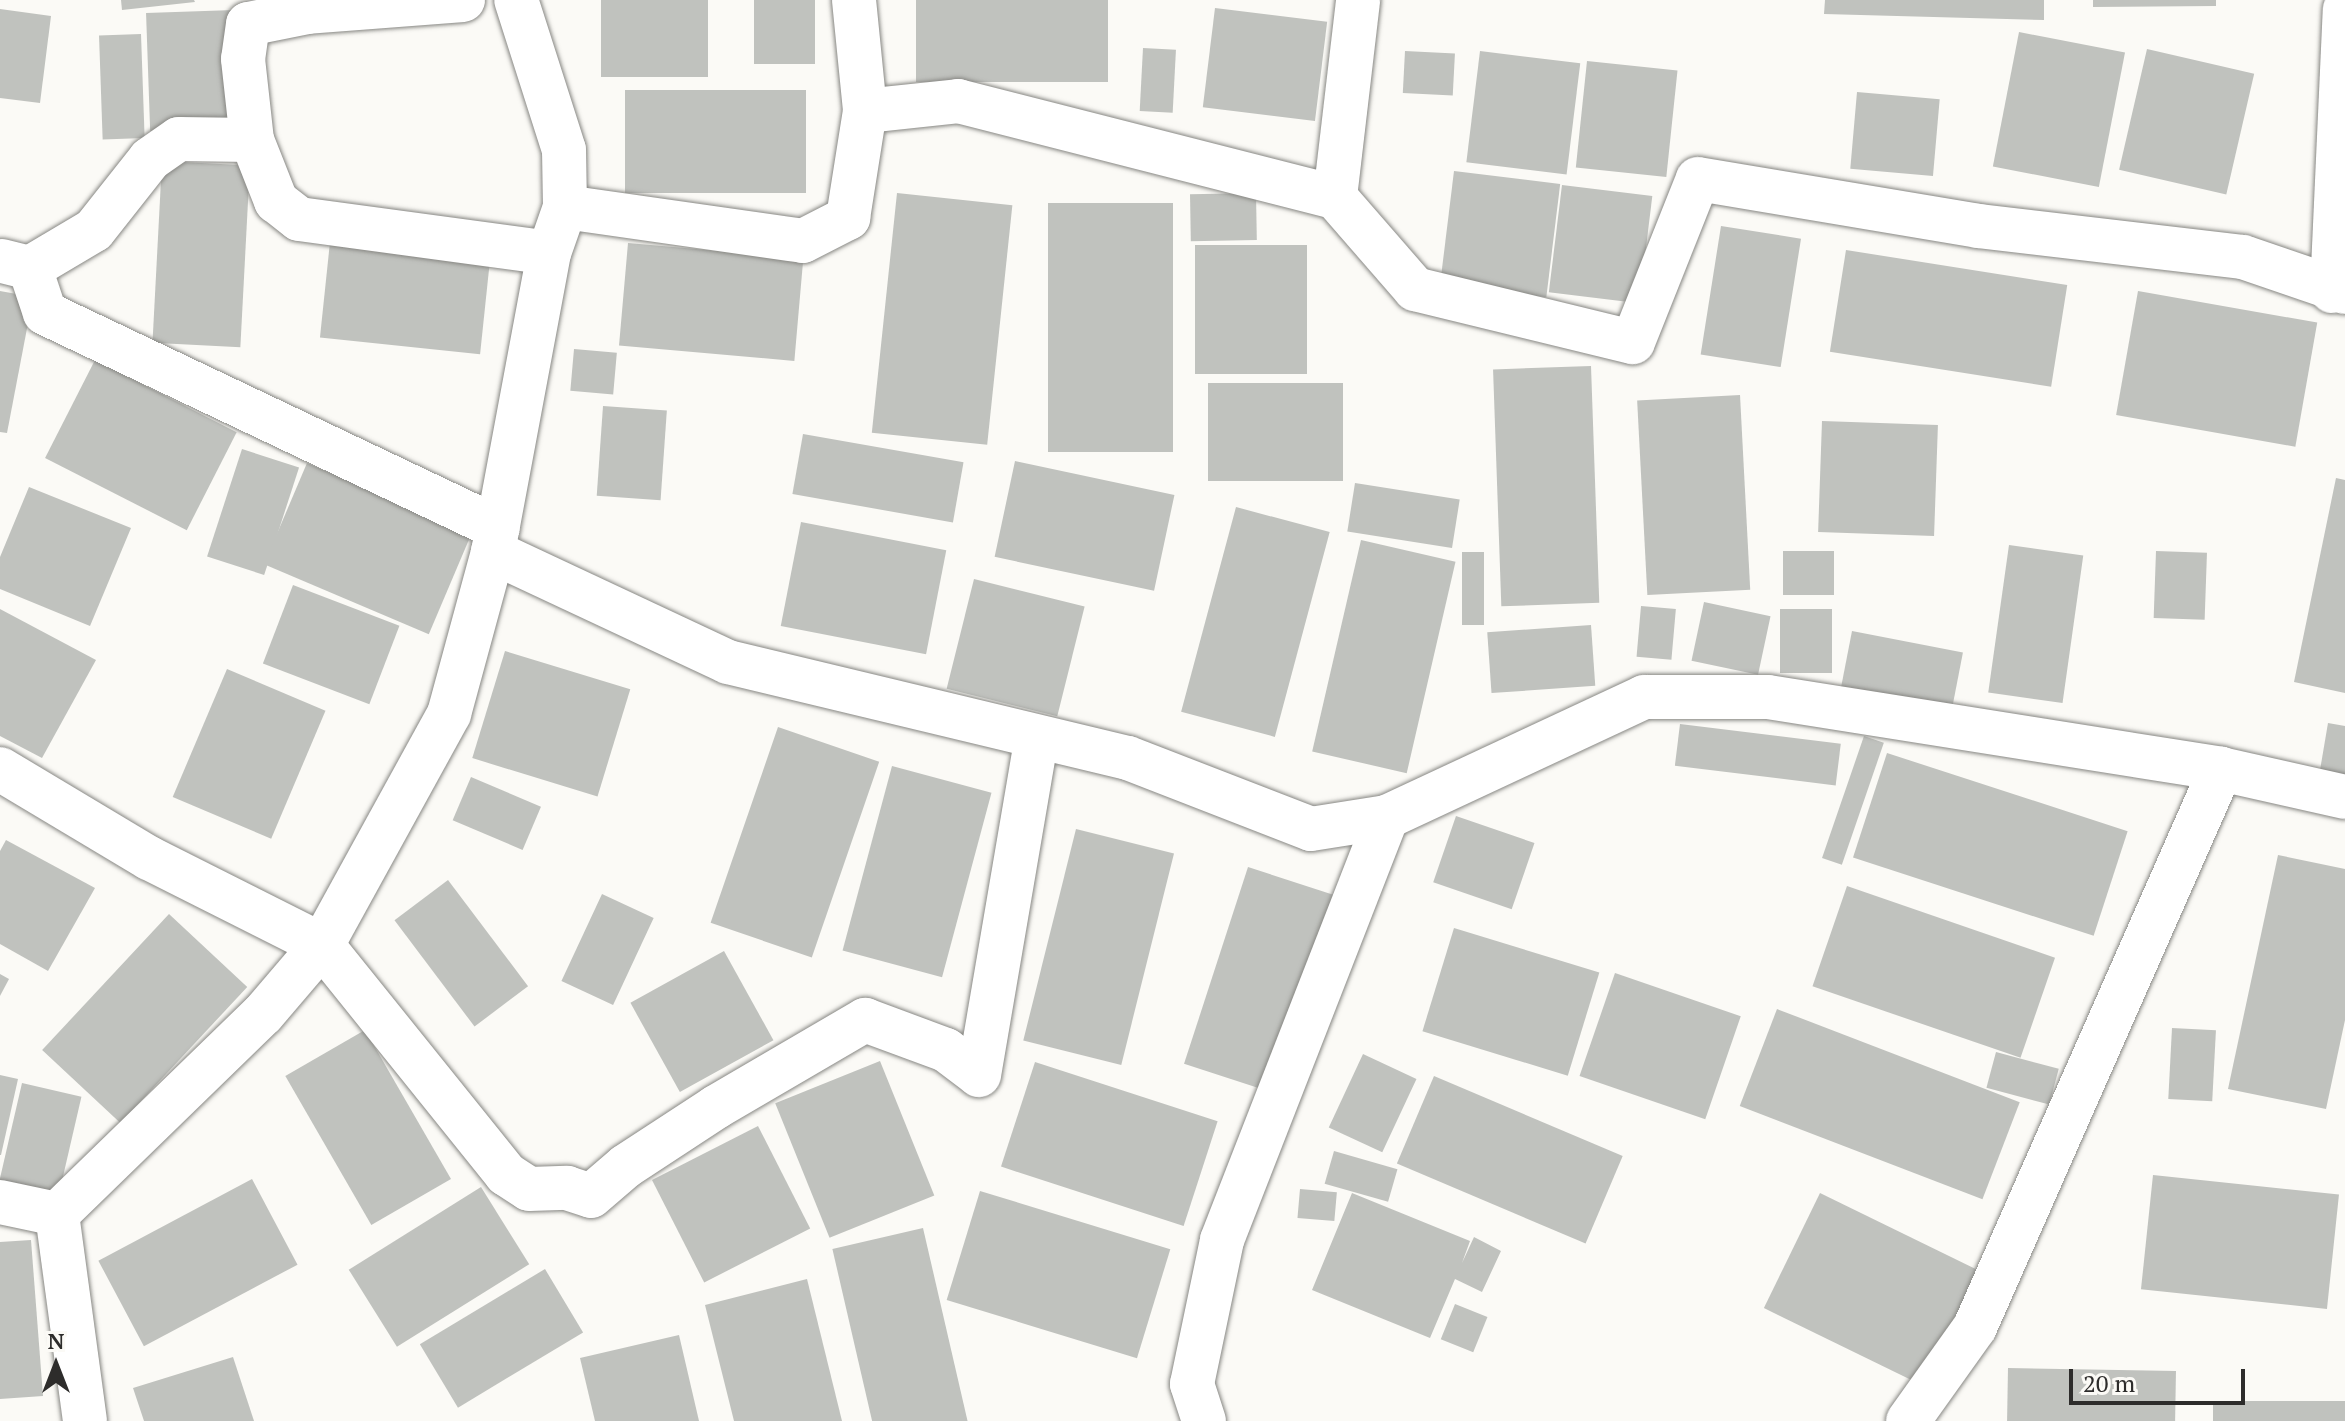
<!DOCTYPE html>
<html>
<head>
<meta charset="utf-8">
<style>
	body { margin:0 }
	#map { position:relative; width:2345px; height:1421px; overflow:hidden; background:#fbfaf6; font-family:"PT Serif",serif }
	div>[style] { position:absolute }
	[style*='--x'] { left:calc(var(--x)*1px); top:calc(var(--y)*1px); width:calc(var(--w)*1px); rotate:calc(var(--a)*1deg) }
	.building>* { inset:0; background:#c0c2be; transform-origin:0 0 }
	.roads { filter:drop-shadow(0 0 2px #878783) drop-shadow(0 0 2px #878783) }
	.street>* { height:44px; margin:-22px; padding:0 22px; transform-origin:22px; border-radius:22px; background:#fff }
	span { translate:-50% -50%; white-space:nowrap; text-align:center; line-height:1.15; -webkit-text-stroke:7px #fbfaf6; paint-order:stroke }
	.north { position:absolute; left:16px; top:1325px; width:80px; height:80px; -webkit-text-stroke:6px #fbfaf6; paint-order:stroke; rotate:0deg; font-size:22px; font-weight:700; line-height:32px; text-align:center; color:#2d2c2b }
	.north::after { content:''; display:block; margin:auto; width:28px; height:36px; background:#2d2c2b; clip-path:polygon(50% 0,100% 100%,50% 72%,0 100%) }
	.scale { position:absolute; left:2069px; top:1369px; width:176px; height:36px; box-sizing:border-box; border:4px solid #2d2c2b; border-top:0; padding-left:10px; font-size:24px; line-height:28px; white-space:nowrap; color:#2d2c2b; -webkit-text-stroke:6px #fbfaf6; paint-order:stroke }
</style>
</head>
<body>
<div id="map">
	<div class="building">
		<div style="clip-path:polygon(121px 0,194px 0,195px 2px,122px 10px)"></div>
		<div style="left:601px;top:0;width:107px;height:77px"></div>
		<div style="left:754px;top:0;width:61px;height:64px"></div>
		<div style="left:916px;top:0;width:192px;height:82px"></div>
		<div style="clip-path:polygon(1825px 0,2044px 0,2044px 20px,1824px 14px)"></div>
		<div style="clip-path:polygon(2093px 0,2216px 0,2216px 6px,2093px 7px)"></div>
		<div style="left:1215px;top:8px;width:113px;height:100px;rotate:7deg"></div>
		<div style="clip-path:polygon(0 9px,51px 16px,40px 103px,0 98px)"></div>
		<div style="left:234px;top:10px;width:118px;height:88px;rotate:88deg"></div>
		<div style="left:2019px;top:32px;width:108px;height:137px;rotate:11deg"></div>
		<div style="left:141px;top:34px;width:104px;height:42px;rotate:88deg"></div>
		<div style="left:1143px;top:48px;width:33px;height:63px;rotate:3deg"></div>
		<div style="left:2147px;top:49px;width:110px;height:124px;rotate:13deg"></div>
		<div style="left:1405px;top:51px;width:50px;height:42px;rotate:3deg"></div>
		<div style="left:1480px;top:51px;width:101px;height:112px;rotate:7deg"></div>
		<div style="left:1587px;top:61px;width:91px;height:107px;rotate:6deg"></div>
		<div style="left:625px;top:90px;width:181px;height:103px"></div>
		<div style="left:1857px;top:92px;width:83px;height:77px;rotate:5deg"></div>
		<div style="left:162px;top:161px;width:88px;height:182px;rotate:3deg"></div>
		<div style="left:1454px;top:171px;width:107px;height:114px;rotate:7deg"></div>
		<div style="left:1562px;top:185px;width:91px;height:108px;rotate:7deg"></div>
		<div style="left:897px;top:193px;width:116px;height:241px;rotate:6deg"></div>
		<div style="left:1256px;top:193px;width:47px;height:66px;rotate:89deg"></div>
		<div style="left:1048px;top:203px;width:125px;height:249px"></div>
		<div style="left:1721px;top:226px;width:81px;height:130px;rotate:9deg"></div>
		<div style="left:330px;top:242px;width:161px;height:96px;rotate:6deg"></div>
		<div style="left:628px;top:243px;width:176px;height:103px;rotate:5deg"></div>
		<div style="left:1195px;top:245px;width:112px;height:129px"></div>
		<div style="left:1846px;top:250px;width:224px;height:103px;rotate:9deg"></div>
		<div style="clip-path:polygon(0 291px,33px 297px,7px 433px,0 432px)"></div>
		<div style="left:2138px;top:291px;width:182px;height:126px;rotate:10deg"></div>
		<div style="left:574px;top:349px;width:43px;height:42px;rotate:5deg"></div>
		<div style="left:95px;top:360px;width:159px;height:110px;rotate:27deg"></div>
		<div style="left:1591px;top:366px;width:237px;height:98px;rotate:88deg"></div>
		<div style="left:1208px;top:383px;width:135px;height:98px"></div>
		<div style="left:1740px;top:395px;width:195px;height:103px;rotate:87deg"></div>
		<div style="left:603px;top:406px;width:64px;height:90px;rotate:4deg"></div>
		<div style="left:1822px;top:421px;width:116px;height:111px;rotate:2deg"></div>
		<div style="left:803px;top:434px;width:163px;height:61px;rotate:10deg"></div>
		<div style="left:242px;top:449px;width:60px;height:113px;rotate:18deg"></div>
		<div style="left:1015px;top:461px;width:163px;height:98px;rotate:12deg"></div>
		<div style="left:307px;top:463px;width:179px;height:110px;rotate:23deg"></div>
		<div style="clip-path:polygon(2336px 478px,2345px 480px,2345px 693px,2294px 682px)"></div>
		<div style="left:1355px;top:483px;width:106px;height:49px;rotate:9deg"></div>
		<div style="clip-path:polygon(29px 487px,131px 528px,90px 626px,0 589px,0 557px)"></div>
		<div style="left:1236px;top:507px;width:97px;height:212px;rotate:15deg"></div>
		<div style="left:801px;top:522px;width:148px;height:106px;rotate:11deg"></div>
		<div style="left:1361px;top:540px;width:97px;height:217px;rotate:13deg"></div>
		<div style="left:2009px;top:545px;width:75px;height:149px;rotate:8deg"></div>
		<div style="left:1783px;top:551px;width:51px;height:44px"></div>
		<div style="left:2156px;top:551px;width:51px;height:67px;rotate:2deg"></div>
		<div style="left:1462px;top:552px;width:22px;height:73px"></div>
		<div style="left:974px;top:579px;width:114px;height:113px;rotate:14deg"></div>
		<div style="left:293px;top:585px;width:114px;height:84px;rotate:21deg"></div>
		<div style="left:1704px;top:602px;width:68px;height:60px;rotate:12deg"></div>
		<div style="left:1641px;top:606px;width:35px;height:51px;rotate:5deg"></div>
		<div style="clip-path:polygon(0 609px,96px 660px,42px 758px,0 736px)"></div>
		<div style="left:1780px;top:609px;width:52px;height:64px"></div>
		<div style="left:1591px;top:625px;width:61px;height:104px;rotate:86deg"></div>
		<div style="left:1852px;top:631px;width:113px;height:57px;rotate:11deg"></div>
		<div style="left:505px;top:651px;width:131px;height:112px;rotate:17deg"></div>
		<div style="left:227px;top:669px;width:107px;height:139px;rotate:23deg"></div>
		<div style="clip-path:polygon(2328px 723px,2345px 726px,2345px 786px,2318px 782px)"></div>
		<div style="left:1680px;top:724px;width:162px;height:42px;rotate:7deg"></div>
		<div style="left:778px;top:727px;width:107px;height:207px;rotate:19deg"></div>
		<div style="left:1864px;top:736px;width:21px;height:129px;rotate:19deg"></div>
		<div style="left:1887px;top:753px;width:253px;height:110px;rotate:18deg"></div>
		<div style="left:892px;top:766px;width:103px;height:191px;rotate:15deg"></div>
		<div style="left:471px;top:777px;width:76px;height:47px;rotate:23deg"></div>
		<div style="left:1456px;top:816px;width:83px;height:70px;rotate:19deg"></div>
		<div style="left:1076px;top:829px;width:101px;height:218px;rotate:14deg"></div>
		<div style="clip-path:polygon(6px 840px,95px 888px,48px 971px,0 944px,0 851px)"></div>
		<div style="clip-path:polygon(2278px 855px,2345px 869px,2345px 1020px,2326px 1109px,2228px 1089px)"></div>
		<div style="left:1248px;top:867px;width:92px;height:207px;rotate:18deg"></div>
		<div style="left:448px;top:880px;width:133px;height:67px;rotate:53deg"></div>
		<div style="left:1847px;top:886px;width:220px;height:106px;rotate:19deg"></div>
		<div style="left:602px;top:894px;width:57px;height:96px;rotate:25deg"></div>
		<div style="left:169px;top:914px;width:107px;height:186px;rotate:43deg"></div>
		<div style="left:1454px;top:928px;width:152px;height:108px;rotate:17deg"></div>
		<div style="left:724px;top:951px;width:102px;height:107px;rotate:61deg"></div>
		<div style="left:1615px;top:973px;width:133px;height:109px;rotate:19deg"></div>
		<div style="clip-path:polygon(0 974px,9px 979px,0 996px)"></div>
		<div style="left:1777px;top:1009px;width:260px;height:104px;rotate:21deg"></div>
		<div style="left:2172px;top:1028px;width:44px;height:71px;rotate:3deg"></div>
		<div style="left:365px;top:1030px;width:172px;height:92px;rotate:60deg"></div>
		<div style="left:1996px;top:1052px;width:65px;height:37px;rotate:15deg"></div>
		<div style="left:1363px;top:1054px;width:59px;height:81px;rotate:25deg"></div>
		<div style="left:880px;top:1061px;width:145px;height:113px;rotate:68deg"></div>
		<div style="left:1035px;top:1062px;width:192px;height:110px;rotate:18deg"></div>
		<div style="clip-path:polygon(0 1075px,18px 1079px,1px 1155px,0 1155px)"></div>
		<div style="left:1434px;top:1076px;width:205px;height:95px;rotate:23deg"></div>
		<div style="left:22px;top:1083px;width:61px;height:103px;rotate:13deg"></div>
		<div style="left:758px;top:1126px;width:115px;height:119px;rotate:63deg"></div>
		<div style="left:1334px;top:1151px;width:66px;height:34px;rotate:16deg"></div>
		<div style="left:2153px;top:1175px;width:187px;height:115px;rotate:6deg"></div>
		<div style="left:252px;top:1179px;width:97px;height:174px;rotate:62deg"></div>
		<div style="left:481px;top:1187px;width:91px;height:156px;rotate:58deg"></div>
		<div style="left:1300px;top:1189px;width:37px;height:29px;rotate:5deg"></div>
		<div style="left:980px;top:1191px;width:199px;height:114px;rotate:17deg"></div>
		<div style="clip-path:polygon(1352px 1193px,1470px 1241px,1462px 1263px,1474px 1237px,1501px 1251px,1482px 1292px,1455px 1279px,1430px 1338px,1312px 1290px)"></div>
		<div style="left:1820px;top:1193px;width:176px;height:128px;rotate:26deg"></div>
		<div style="left:923px;top:1228px;width:198px;height:93px;rotate:77deg"></div>
		<div style="clip-path:polygon(31px 1240px,43px 1396px,0 1399px,0 1242px)"></div>
		<div style="left:545px;top:1269px;width:74px;height:146px;rotate:59deg"></div>
		<div style="clip-path:polygon(807px 1279px,842px 1421px,734px 1421px,705px 1305px)"></div>
		<div style="left:1455px;top:1304px;width:35px;height:38px;rotate:22deg"></div>
		<div style="clip-path:polygon(679px 1335px,699px 1421px,595px 1421px,580px 1358px)"></div>
		<div style="clip-path:polygon(233px 1357px,254px 1421px,144px 1421px,133px 1388px)"></div>
		<div style="left:2008px;top:1368px;width:168px;height:53px;rotate:1deg"></div>
		<div style="left:2213px;top:1401px;width:132px;height:20px"></div>
	</div>
	<div class="roads">
		<div class="street">
			<div style="--x:463;--y:0;--w:155;--a:175.6"></div>
			<div style="--x:308;--y:12;--w:61;--a:168.7"></div>
			<div style="--x:248;--y:24;--w:35;--a:98"></div>
			<div style="--x:243;--y:59;--w:81;--a:83.7"></div>
			<div style="--x:252;--y:140;--w:66;--a:68.5"></div>
			<div style="--x:276;--y:201;--w:29;--a:38"></div>
			<div style="--x:299;--y:219;--w:252;--a:7.7"></div>
			<div style="--x:854;--y:0;--w:112;--a:84.3"></div>
			<div style="--x:1335;--y:197;--w:198;--a:-83.3"></div>
			<div style="--x:565;--y:207;--w:240;--a:8.1"></div>
			<div style="--x:803;--y:241;--w:51;--a:-27.1"></div>
			<div style="--x:848;--y:218;--w:108;--a:-81"></div>
			<div style="--x:865;--y:111;--w:94;--a:-6.1"></div>
			<div style="--x:958;--y:101;--w:389;--a:14.3"></div>
			<div style="--x:1335;--y:197;--w:122;--a:49"></div>
			<div style="--x:1415;--y:289;--w:224;--a:13.7"></div>
			<div style="--x:1633;--y:342;--w:175;--a:-68.3"></div>
			<div style="--x:1698;--y:179;--w:284;--a:9.5"></div>
			<div style="--x:1978;--y:226;--w:267;--a:6.7"></div>
			<div style="--x:2243;--y:257;--w:108;--a:18.9"></div>
			<div style="--x:2;--y:261;--w:29;--a:14"></div>
			<div style="--x:30;--y:268;--w:74;--a:-30.7"></div>
			<div style="--x:94;--y:230;--w:90;--a:-51.7"></div>
			<div style="--x:150;--y:159;--w:35;--a:-35"></div>
			<div style="--x:179;--y:139;--w:73;--a:0.8"></div>
			<div style="--x:30;--y:268;--w:47;--a:71.6"></div>
			<div style="--x:45;--y:313;--w:501;--a:25.39"></div>
			<div style="--x:2332;--y:291;--w:282;--a:-87.4"></div>
			<div style="--x:493;--y:552;--w:259;--a:25.1"></div>
			<div style="--x:728;--y:662;--w:411;--a:13.5"></div>
			<div style="--x:1128;--y:758;--w:196;--a:21.2"></div>
			<div style="--x:1311;--y:829;--w:77;--a:-9"></div>
			<div style="--x:1387;--y:817;--w:284;--a:-25"></div>
			<div style="--x:1644;--y:697;--w:124;--a:0"></div>
			<div style="--x:1768;--y:697;--w:459;--a:9"></div>
			<div style="--x:2221;--y:769;--w:127;--a:12.7"></div>
			<div style="--x:0;--y:769;--w:174;--a:30.9"></div>
			<div style="--x:149;--y:858;--w:194;--a:26.7"></div>
			<div style="--x:322;--y:945;--w:294;--a:51.2"></div>
			<div style="--x:506;--y:1174;--w:27;--a:33"></div>
			<div style="--x:529;--y:1189;--w:38;--a:-2"></div>
			<div style="--x:567;--y:1188;--w:25;--a:18"></div>
			<div style="--x:591;--y:1196;--w:46;--a:-40.6"></div>
			<div style="--x:626;--y:1166;--w:108;--a:-33.2"></div>
			<div style="--x:716;--y:1107;--w:173;--a:-30.3"></div>
			<div style="--x:865;--y:1020;--w:86;--a:20.3"></div>
			<div style="--x:946;--y:1050;--w:41;--a:37.1"></div>
			<div style="--x:979;--y:1075;--w:340;--a:-80.3"></div>
			<div style="--x:0;--y:1202;--w:58;--a:11.9"></div>
			<div style="--x:57;--y:1214;--w:287;--a:-44.2"></div>
			<div style="--x:263;--y:1014;--w:91;--a:-49.5"></div>
			<div style="--x:322;--y:945;--w:264;--a:-61.2"></div>
			<div style="--x:449;--y:714;--w:168;--a:-74.8"></div>
			<div style="--x:493;--y:552;--w:304;--a:-79.4"></div>
			<div style="--x:549;--y:253;--w:49;--a:-70.8"></div>
			<div style="--x:565;--y:207;--w:57;--a:-91"></div>
			<div style="--x:564;--y:150;--w:157;--a:-107.7"></div>
			<div style="--x:57;--y:1214;--w:209;--a:82.3"></div>
			<div style="--x:1204;--y:1421;--w:39;--a:-108"></div>
			<div style="--x:1192;--y:1384;--w:147;--a:-78.2"></div>
			<div style="--x:1222;--y:1240;--w:454;--a:-68.7"></div>
			<div style="--x:1908;--y:1421;--w:115;--a:-54.5"></div>
			<div style="--x:1975;--y:1327;--w:610;--a:-66.21"></div>
		</div>
	</div>
	<div class="north">N</div>
	<div class="scale">20 m</div>
</div>
</body>
</html>
